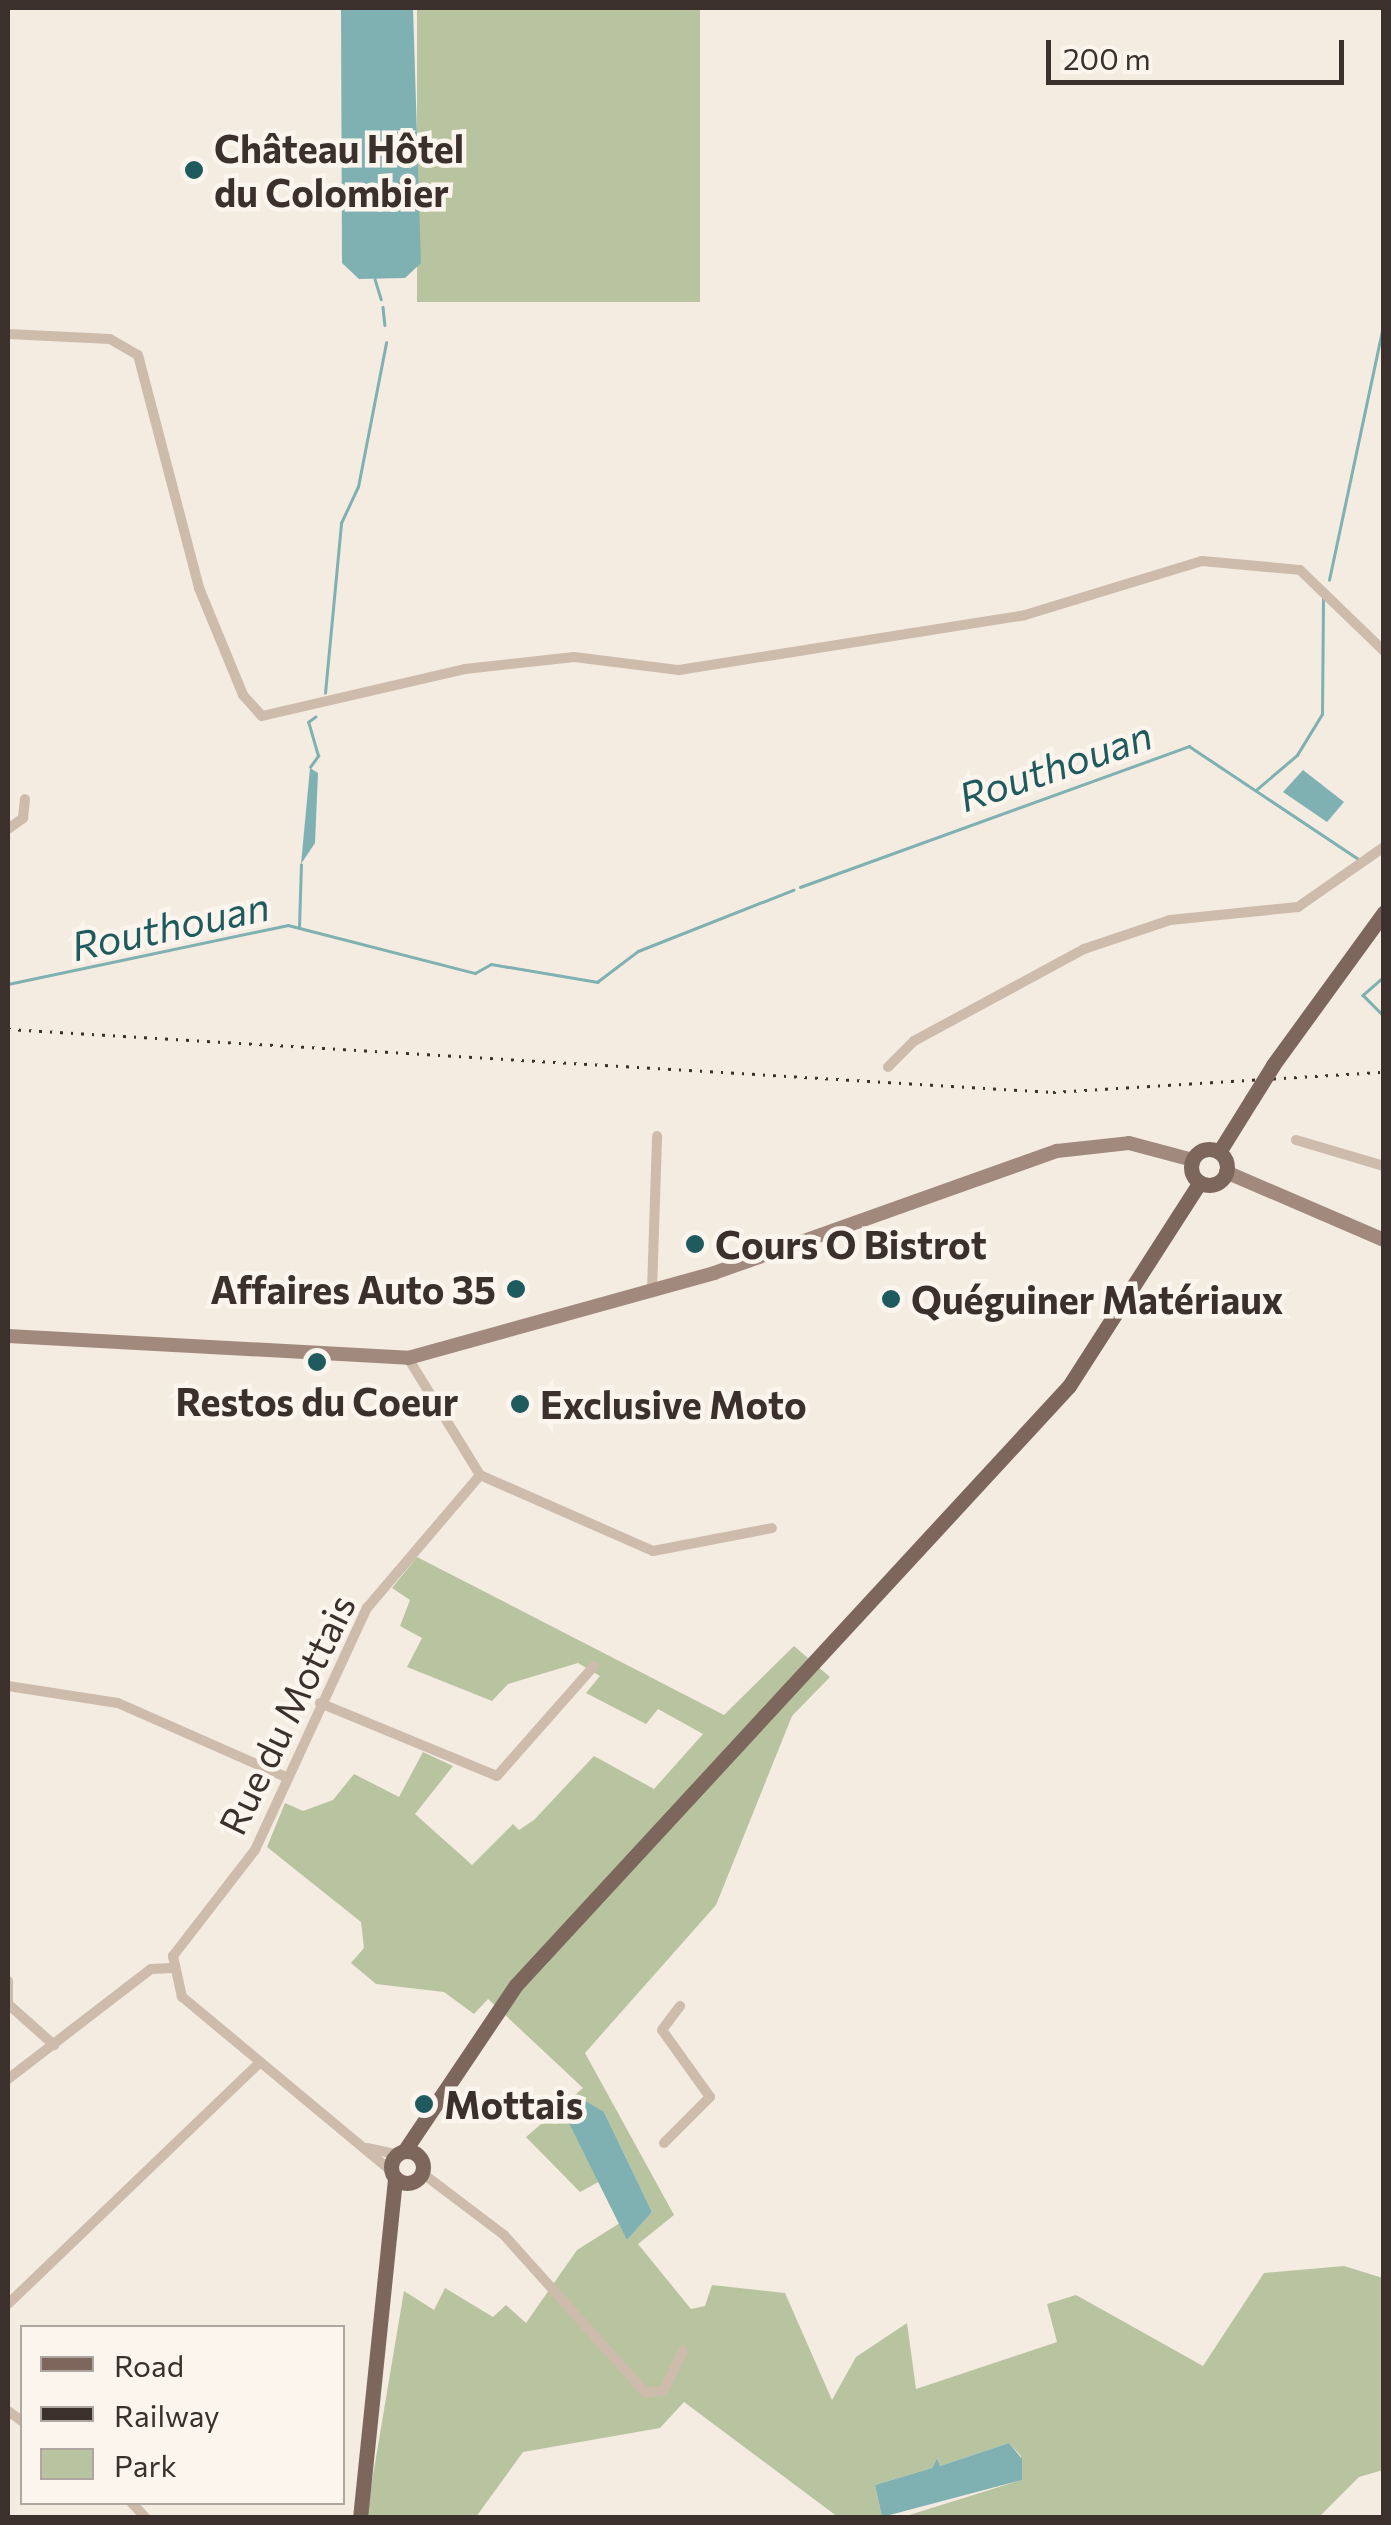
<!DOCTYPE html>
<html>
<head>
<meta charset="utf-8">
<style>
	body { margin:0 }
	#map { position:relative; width:1391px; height:2525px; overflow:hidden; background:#f4ebe1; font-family:Commissioner,sans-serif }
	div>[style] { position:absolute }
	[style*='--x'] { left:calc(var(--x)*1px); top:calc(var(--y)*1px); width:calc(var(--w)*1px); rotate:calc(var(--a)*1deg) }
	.green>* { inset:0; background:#b8c4a0; transform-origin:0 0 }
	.water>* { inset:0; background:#7fb0b2 }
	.stream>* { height:2.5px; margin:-1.25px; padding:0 1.25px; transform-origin:1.25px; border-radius:1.25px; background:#7fb0b2 }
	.street>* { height:10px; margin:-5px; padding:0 5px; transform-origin:5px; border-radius:5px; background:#cdbbac }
	.secondary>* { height:14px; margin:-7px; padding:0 7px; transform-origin:7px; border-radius:7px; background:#a18a7d }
	.primary>* { height:15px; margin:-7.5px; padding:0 7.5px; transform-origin:7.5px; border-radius:7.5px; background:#7d675c }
	.primary>.ring { margin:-7.5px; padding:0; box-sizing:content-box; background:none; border:15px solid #7d675c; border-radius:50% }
	.rail>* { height:2.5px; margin-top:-1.25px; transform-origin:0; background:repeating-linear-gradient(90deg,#3b302b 0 2.5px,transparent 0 10.5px) }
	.primary-bridge>* { height:15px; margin:-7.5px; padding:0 7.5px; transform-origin:7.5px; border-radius:7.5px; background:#7d675c }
	.dots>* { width:28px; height:28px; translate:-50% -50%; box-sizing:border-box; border:5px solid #fbf5ee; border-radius:50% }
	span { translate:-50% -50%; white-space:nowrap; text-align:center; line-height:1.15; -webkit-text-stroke:9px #fbf5ee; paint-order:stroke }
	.poi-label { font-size:38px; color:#3b302b; font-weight:700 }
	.left { translate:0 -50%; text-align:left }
	.right { translate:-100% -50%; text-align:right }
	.street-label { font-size:38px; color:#3b302b }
	.water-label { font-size:40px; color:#1f5a5e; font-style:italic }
	.frame { position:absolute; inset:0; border:10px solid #3b302b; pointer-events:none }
	.legend { position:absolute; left:20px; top:2325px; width:325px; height:180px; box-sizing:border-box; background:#fbf5ee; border:2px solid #aea6a0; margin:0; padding:12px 18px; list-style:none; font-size:30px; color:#3b302b }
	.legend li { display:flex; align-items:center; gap:20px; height:50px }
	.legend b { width:50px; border:2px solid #aea6a0 }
	.scale { position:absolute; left:1046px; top:40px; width:298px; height:45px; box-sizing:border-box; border:5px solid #3b302b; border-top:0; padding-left:12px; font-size:30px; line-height:35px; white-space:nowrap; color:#3b302b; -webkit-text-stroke:8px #fbf5ee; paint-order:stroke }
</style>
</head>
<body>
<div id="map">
	<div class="green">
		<div style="left:417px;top:8px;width:283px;height:294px"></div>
		<div style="clip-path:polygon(417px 1557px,724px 1715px,794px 1646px,830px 1677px,792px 1716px,716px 1905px,585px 2053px,674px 2215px,638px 2244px,691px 2309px,705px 2306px,712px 2285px,785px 2293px,832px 2400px,856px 2357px,907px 2323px,916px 2389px,1057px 2342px,1047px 2304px,1076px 2295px,1203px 2366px,1264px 2273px,1344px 2266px,1383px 2278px,1383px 2470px,1359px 2477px,1319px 2517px,903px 2517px,1021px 2480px,1021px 2456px,1009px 2443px,940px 2466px,937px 2458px,932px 2468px,875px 2485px,882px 2517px,838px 2517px,684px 2402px,660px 2428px,523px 2452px,476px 2517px,366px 2517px,404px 2291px,434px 2310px,445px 2288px,493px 2317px,506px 2305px,526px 2323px,577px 2250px,623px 2221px,627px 2240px,652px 2212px,604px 2112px,592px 2161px,602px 2180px,580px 2192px,526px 2137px,583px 2088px,488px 1999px,474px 2014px,444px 1992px,376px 1984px,351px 1963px,364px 1948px,361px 1922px,267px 1847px,285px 1803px,303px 1811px,333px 1800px,354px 1774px,399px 1797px,423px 1752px,453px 1766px,415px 1814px,472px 1865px,513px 1824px,519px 1830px,534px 1820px,594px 1756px,654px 1789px,703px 1734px,658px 1709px,646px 1724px,586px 1693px,600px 1676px,578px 1663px,508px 1684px,492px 1701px,407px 1667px,422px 1638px,400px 1626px,410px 1600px,392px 1588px)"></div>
	</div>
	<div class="water">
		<div style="clip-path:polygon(341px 8px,413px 8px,421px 263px,405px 278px,359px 279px,342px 263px)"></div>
		<div style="clip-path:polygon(310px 768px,318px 773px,315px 843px,301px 864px)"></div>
		<div style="clip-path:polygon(1303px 770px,1344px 802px,1327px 822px,1283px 792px)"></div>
		<div style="clip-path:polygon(577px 2096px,604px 2112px,652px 2212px,627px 2240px,564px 2113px)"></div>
		<div style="clip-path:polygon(1009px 2443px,1022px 2459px,1022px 2480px,882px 2517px,875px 2485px,932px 2468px,937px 2458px,940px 2466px)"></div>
	</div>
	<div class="stream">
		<div style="--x:375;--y:279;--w:21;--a:73"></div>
		<div style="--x:383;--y:307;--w:18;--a:84"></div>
		<div style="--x:1329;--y:580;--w:265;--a:-78"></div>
		<div style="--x:325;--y:693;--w:171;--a:-84.6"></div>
		<div style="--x:341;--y:523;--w:40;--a:-65"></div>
		<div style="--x:358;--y:487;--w:147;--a:-79"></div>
		<div style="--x:310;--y:767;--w:14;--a:-54"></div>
		<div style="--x:318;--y:756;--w:35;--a:-106"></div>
		<div style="--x:308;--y:722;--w:9;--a:-36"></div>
		<div style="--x:1256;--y:790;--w:54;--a:-40.5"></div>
		<div style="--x:1297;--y:755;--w:48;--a:-58.6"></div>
		<div style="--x:1322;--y:714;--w:115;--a:-89.5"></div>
		<div style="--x:800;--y:887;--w:414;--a:-19.9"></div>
		<div style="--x:1189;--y:746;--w:206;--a:33.7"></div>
		<div style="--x:299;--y:927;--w:62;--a:-88.2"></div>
		<div style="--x:1384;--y:977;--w:28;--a:139"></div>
		<div style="--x:1363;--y:995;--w:30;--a:45"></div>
		<div style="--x:8;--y:984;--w:286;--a:-11.9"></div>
		<div style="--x:288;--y:925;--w:193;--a:14.4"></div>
		<div style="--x:475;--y:973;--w:18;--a:-29"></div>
		<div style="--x:491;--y:964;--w:108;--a:9.6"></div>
		<div style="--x:597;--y:982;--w:51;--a:-37.1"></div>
		<div style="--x:638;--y:951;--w:167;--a:-21.5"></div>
	</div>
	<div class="street">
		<div style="--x:8;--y:334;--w:102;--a:2.8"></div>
		<div style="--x:110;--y:339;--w:32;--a:30"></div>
		<div style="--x:138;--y:355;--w:241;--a:75.3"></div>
		<div style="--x:199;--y:588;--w:116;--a:67.6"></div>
		<div style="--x:243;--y:695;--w:28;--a:48"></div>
		<div style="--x:262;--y:716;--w:208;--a:-13"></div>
		<div style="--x:465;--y:669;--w:110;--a:-6.3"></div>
		<div style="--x:574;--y:657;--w:106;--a:7.1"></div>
		<div style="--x:679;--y:670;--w:350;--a:-9"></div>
		<div style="--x:1025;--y:615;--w:185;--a:-17"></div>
		<div style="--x:1202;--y:561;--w:98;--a:5.2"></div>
		<div style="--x:1300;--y:570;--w:117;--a:44"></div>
		<div style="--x:8;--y:829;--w:19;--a:-36"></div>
		<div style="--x:23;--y:818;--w:19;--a:-84"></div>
		<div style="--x:888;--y:1067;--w:37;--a:-45"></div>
		<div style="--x:914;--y:1041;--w:193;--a:-28.4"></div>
		<div style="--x:1084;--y:949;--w:91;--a:-18.6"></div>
		<div style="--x:1170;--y:920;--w:129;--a:-5.8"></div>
		<div style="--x:1298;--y:907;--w:105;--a:-34.9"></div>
		<div style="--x:1296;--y:1140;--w:92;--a:16.5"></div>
		<div style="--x:652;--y:1290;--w:154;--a:-88.1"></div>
		<div style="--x:408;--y:1358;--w:137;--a:58.4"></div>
		<div style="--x:480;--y:1475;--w:189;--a:23.7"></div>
		<div style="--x:653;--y:1551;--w:121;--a:-10.9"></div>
		<div style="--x:8;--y:1686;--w:111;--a:8.8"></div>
		<div style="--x:118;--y:1703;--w:186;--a:23.8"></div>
		<div style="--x:320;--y:1703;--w:191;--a:22.4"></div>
		<div style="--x:497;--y:1776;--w:147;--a:-48.6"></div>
		<div style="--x:8;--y:1981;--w:22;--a:90"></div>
		<div style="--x:8;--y:2004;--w:62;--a:41.7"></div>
		<div style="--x:8;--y:2079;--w:180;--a:-37.6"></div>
		<div style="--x:151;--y:1969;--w:21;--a:-3"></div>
		<div style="--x:664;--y:2143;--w:65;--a:-45"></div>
		<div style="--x:710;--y:2097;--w:82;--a:-125.6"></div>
		<div style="--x:662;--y:2030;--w:30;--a:-53"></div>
		<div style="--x:367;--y:2148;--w:30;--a:12"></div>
		<div style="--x:390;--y:2170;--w:271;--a:-140.2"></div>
		<div style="--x:182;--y:1997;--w:42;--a:-102.4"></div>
		<div style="--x:173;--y:1956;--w:134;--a:-52.3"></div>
		<div style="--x:255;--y:1850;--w:267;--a:-65.2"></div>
		<div style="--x:367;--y:1608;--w:175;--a:-49.6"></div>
		<div style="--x:422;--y:2173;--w:103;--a:37.1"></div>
		<div style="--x:504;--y:2235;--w:212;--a:48.1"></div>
		<div style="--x:646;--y:2393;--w:18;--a:-9"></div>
		<div style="--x:664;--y:2390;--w:43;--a:-64"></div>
		<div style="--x:8;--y:2304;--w:349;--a:-43.8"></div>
		<div style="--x:8;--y:2411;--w:17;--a:36"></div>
		<div style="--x:131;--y:2502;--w:22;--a:47"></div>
	</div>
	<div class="secondary">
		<div style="--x:1226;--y:1172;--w:172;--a:23.3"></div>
		<div style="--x:8;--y:1336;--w:401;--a:3.1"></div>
		<div style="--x:408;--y:1358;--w:318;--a:-15.5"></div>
		<div style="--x:714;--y:1273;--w:364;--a:-19.6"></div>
		<div style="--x:1057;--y:1151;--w:72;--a:-6.3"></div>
		<div style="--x:1129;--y:1143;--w:66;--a:14.9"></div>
	</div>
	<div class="primary">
		<div style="--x:1273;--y:1065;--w:189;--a:-54"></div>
		<div class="ring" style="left:1191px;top:1149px;width:21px;height:21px"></div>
		<div style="--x:1219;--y:1152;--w:62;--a:-58.1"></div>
		<div style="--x:405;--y:2150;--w:199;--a:-56.1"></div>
		<div style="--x:516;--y:1985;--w:815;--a:-47.29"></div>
		<div style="--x:1069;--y:1386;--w:242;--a:-57.3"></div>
		<div class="ring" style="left:391px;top:2151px;width:17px;height:17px"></div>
		<div style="--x:360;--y:2518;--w:342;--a:-84.1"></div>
	</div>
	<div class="rail">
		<div style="--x:8;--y:1029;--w:1047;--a:3.45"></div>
		<div style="--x:1053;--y:1092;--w:332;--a:-3.5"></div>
	</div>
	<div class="primary-bridge">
		<div style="--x:1252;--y:1099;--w:40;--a:-58"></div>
	</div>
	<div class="dots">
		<div style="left:194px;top:170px;background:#1f5a5e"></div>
		<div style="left:695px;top:1244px;background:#1f5a5e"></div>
		<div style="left:516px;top:1289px;background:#1f5a5e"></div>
		<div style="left:891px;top:1299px;background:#1f5a5e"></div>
		<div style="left:317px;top:1362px;background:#1f5a5e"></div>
		<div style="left:520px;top:1404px;background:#1f5a5e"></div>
		<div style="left:424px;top:2104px;background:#1f5a5e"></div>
	</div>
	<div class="poi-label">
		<span class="left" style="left:214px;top:170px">Château Hôtel<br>du Colombier</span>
		<span class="left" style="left:715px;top:1244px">Cours O Bistrot</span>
		<span class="right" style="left:496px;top:1289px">Affaires Auto 35</span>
		<span class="left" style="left:911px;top:1299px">Quéguiner Matériaux</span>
		<span style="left:317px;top:1401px">Restos du Coeur</span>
		<span class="left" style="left:540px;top:1404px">Exclusive Moto</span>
		<span class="left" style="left:444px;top:2104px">Mottais</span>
	</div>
	<div class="street-label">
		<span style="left:286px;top:1714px;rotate:-64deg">Rue du Mottais</span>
	</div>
	<div class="water-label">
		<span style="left:1055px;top:765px;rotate:-19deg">Routhouan</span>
		<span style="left:170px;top:925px;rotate:-12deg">Routhouan</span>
	</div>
	<div class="frame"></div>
	<ul class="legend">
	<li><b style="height:12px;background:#7d675c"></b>Road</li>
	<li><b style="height:12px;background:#3b302b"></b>Railway</li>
	<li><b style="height:28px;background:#b8c4a0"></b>Park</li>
	</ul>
	<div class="scale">200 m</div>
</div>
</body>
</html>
